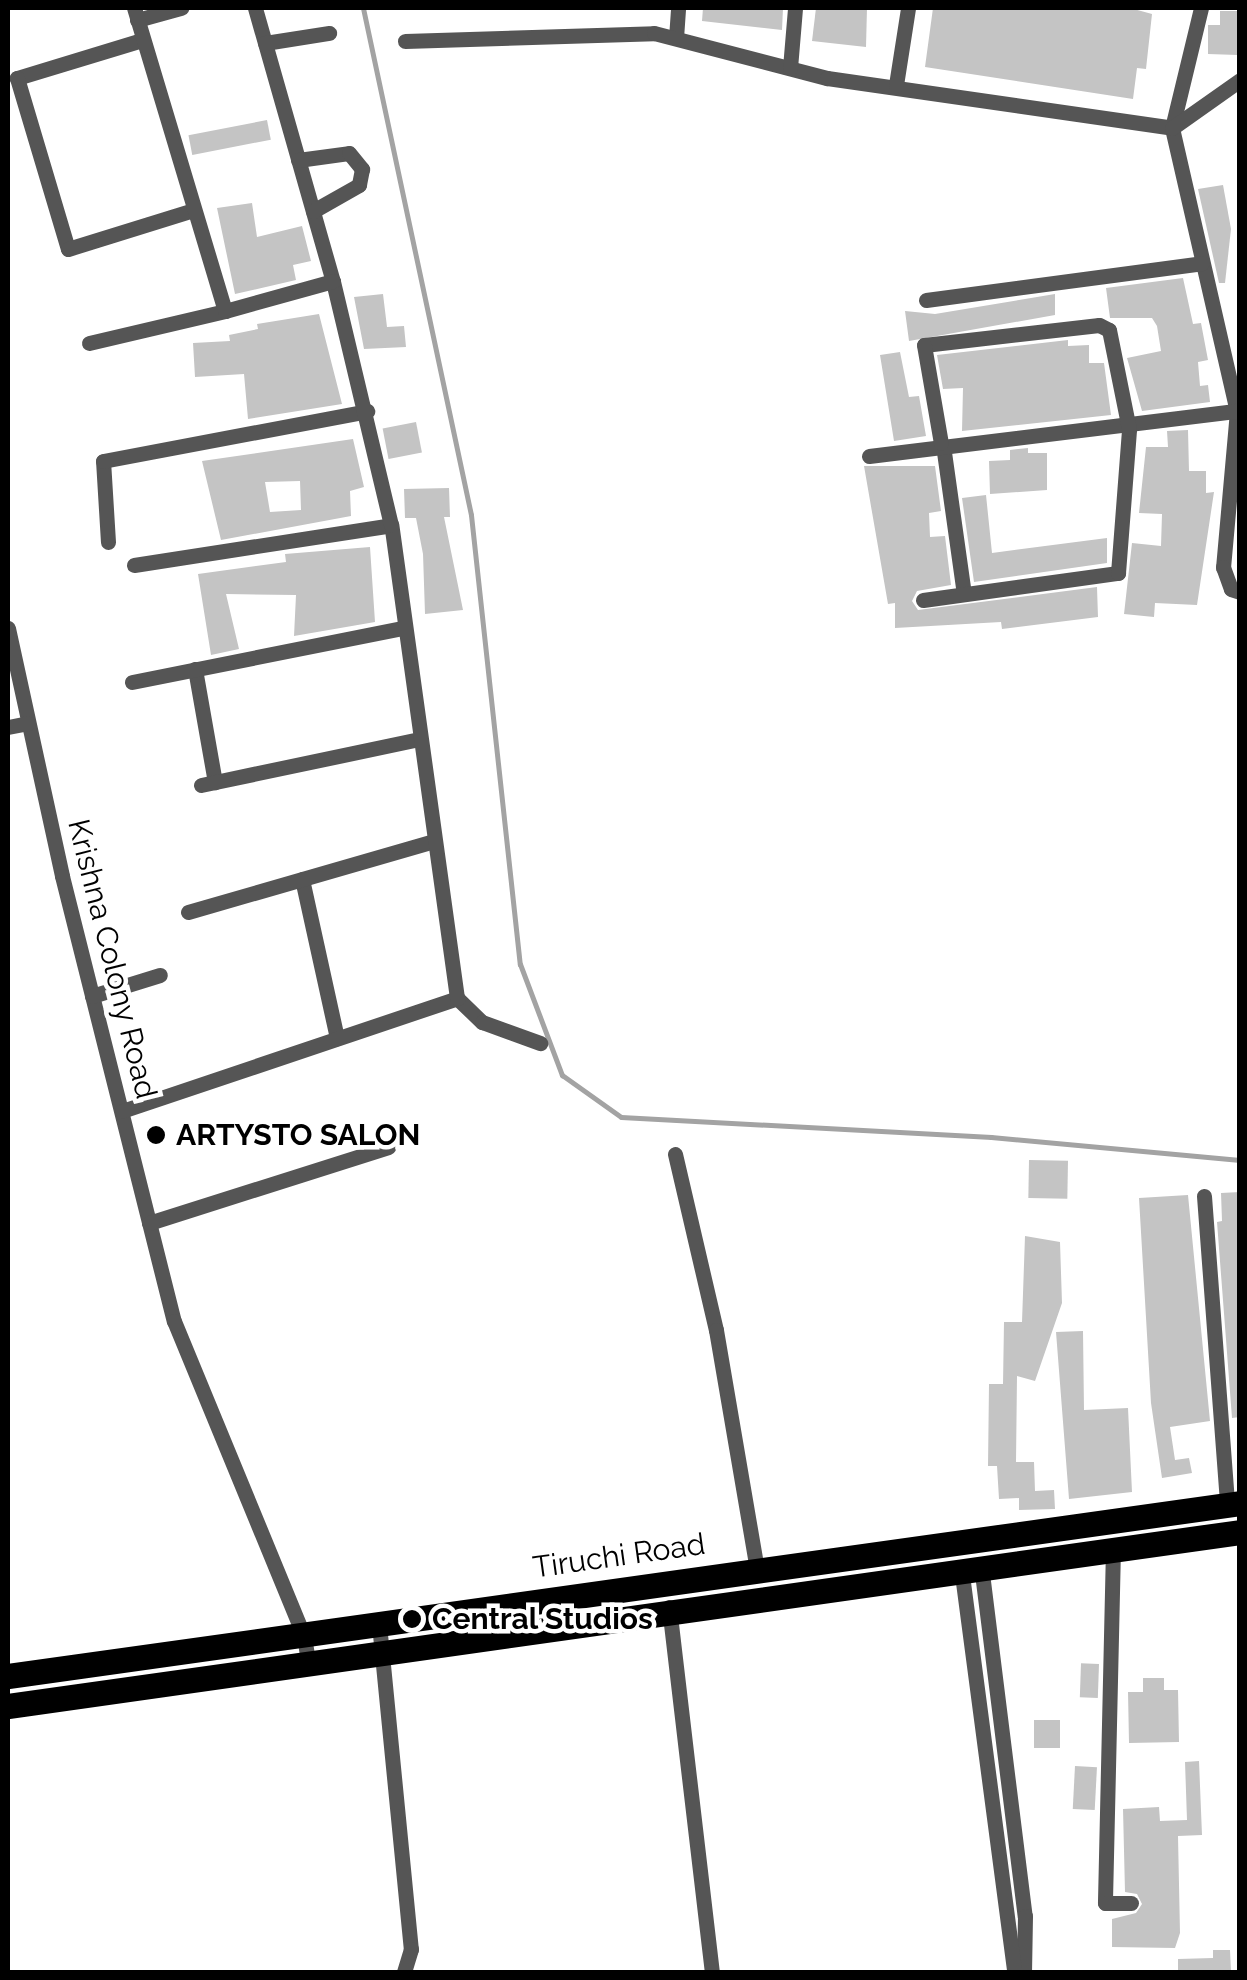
<!DOCTYPE html>
<html>
<head>
<meta charset="utf-8">
<style>
	body { margin:0 }
	#map { position:relative; width:1247px; height:1980px; overflow:hidden; background:#fff; font-family:Raleway,sans-serif }
	div>[style] { position:absolute }
	[style*='--x'] { left:calc(var(--x)*1px); top:calc(var(--y)*1px); width:calc(var(--w)*1px); rotate:calc(var(--a)*1deg) }
	.stream>* { height:5px; margin:-2.5px; padding:0 2.5px; transform-origin:2.5px; border-radius:2.5px; background:#a3a3a3 }
	.building>* { inset:0; background:#c4c4c4; transform-origin:0 0 }
	.minor>* { height:15px; margin:-7.5px; padding:0 7.5px; transform-origin:7.5px; border-radius:7.5px; background:#555 }
	.trunk>* { height:25px; margin:-12.5px; padding:0 12.5px; transform-origin:12.5px; border-radius:12.5px; background:#000 }
	.dots>* { width:28px; height:28px; translate:-50% -50%; box-sizing:border-box; border:5px solid #fff; border-radius:50% }
	span { translate:-50% -50%; white-space:nowrap; text-align:center; line-height:1.15; -webkit-text-stroke:9px #fff; paint-order:stroke }
	.street-label { font-size:30px; color:#000 }
	.poi-label { font-size:30px; color:#000; font-weight:700 }
	.left { translate:0 -50%; text-align:left }
	.frame { position:absolute; inset:0; border:10px solid #000; pointer-events:none }
</style>
</head>
<body>
<div id="map">
	<div class="stream">
		<div style="--x:363;--y:8;--w:518;--a:77.97"></div>
		<div style="--x:471;--y:515;--w:452;--a:83.8"></div>
		<div style="--x:520;--y:964;--w:119;--a:69.3"></div>
		<div style="--x:562;--y:1075;--w:72;--a:35.4"></div>
		<div style="--x:621;--y:1117;--w:371;--a:3.1"></div>
		<div style="--x:991;--y:1137;--w:250;--a:5.3"></div>
	</div>
	<div class="building">
		<div style="clip-path:polygon(703px 8px,783px 8px,782px 30px,702px 21px)"></div>
		<div style="clip-path:polygon(816px 8px,867px 8px,866px 47px,812px 41px)"></div>
		<div style="clip-path:polygon(933px 8px,1130px 8px,1152px 14px,1146px 69px,1137px 68px,1133px 99px,925px 67px)"></div>
		<div style="clip-path:polygon(1220px 11px,1240px 11px,1238px 55px,1208px 54px,1208px 25px,1220px 25px)"></div>
		<div style="left:267px;top:120px;width:20px;height:80px;rotate:79deg"></div>
		<div style="clip-path:polygon(1223px 185px,1231px 229px,1225px 283px,1219px 283px,1198px 189px)"></div>
		<div style="clip-path:polygon(252px 203px,257px 237px,302px 226px,311px 261px,293px 265px,296px 280px,235px 294px,217px 208px)"></div>
		<div style="clip-path:polygon(1183px 278px,1193px 324px,1201px 323px,1208px 360px,1198px 362px,1200px 386px,1208px 385px,1210px 402px,1142px 411px,1127px 358px,1161px 351px,1157px 326px,1152px 318px,1110px 318px,1106px 288px)"></div>
		<div style="clip-path:polygon(383px 294px,387px 327px,404px 326px,406px 347px,364px 349px,354px 297px)"></div>
		<div style="clip-path:polygon(1055px 294px,1055px 315px,909px 341px,905px 311px,935px 314px)"></div>
		<div style="clip-path:polygon(319px 314px,342px 404px,248px 419px,244px 374px,195px 377px,193px 343px,230px 341px,229px 335px,258px 329px,257px 324px)"></div>
		<div style="clip-path:polygon(1068px 340px,1068px 346px,1089px 345px,1089px 363px,1104px 363px,1111px 415px,962px 431px,963px 388px,943px 389px,937px 355px)"></div>
		<div style="clip-path:polygon(900px 352px,909px 397px,919px 396px,926px 436px,894px 441px,880px 355px)"></div>
		<div style="left:416px;top:422px;width:31px;height:34px;rotate:79deg"></div>
		<div style="clip-path:polygon(1188px 430px,1189px 471px,1206px 471px,1206px 493px,1214px 492px,1197px 605px,1155px 603px,1154px 617px,1124px 614px,1132px 543px,1161px 546px,1162px 514px,1139px 513px,1146px 447px,1168px 447px,1167px 431px)"></div>
		<div style="clip-path:polygon(evenodd,353px 439px,364px 487px,350px 491px,351px 516px,221px 540px,202px 461px,353px 439px,300px 481px,301px 510px,270px 512px,265px 482px,300px 481px)"></div>
		<div style="clip-path:polygon(1028px 448px,1028px 453px,1047px 453px,1047px 490px,990px 494px,989px 461px,1010px 460px,1010px 450px)"></div>
		<div style="clip-path:polygon(864px 466px,935px 466px,941px 511px,929px 513px,930px 537px,945px 536px,951px 585px,917px 591px,912px 601px,918px 610px,1097px 587px,1098px 617px,1002px 629px,1001px 622px,895px 628px,895px 603px,888px 604px)"></div>
		<div style="clip-path:polygon(449px 488px,450px 517px,444px 517px,463px 610px,425px 614px,423px 554px,416px 518px,405px 518px,404px 489px)"></div>
		<div style="clip-path:polygon(986px 495px,992px 553px,1107px 538px,1107px 563px,974px 582px,962px 498px)"></div>
		<div style="clip-path:polygon(370px 547px,375px 622px,294px 636px,296px 595px,226px 594px,239px 649px,211px 655px,198px 574px,286px 562px,285px 554px)"></div>
		<div style="left:1029px;top:1160px;width:39px;height:38px;rotate:1deg"></div>
		<div style="clip-path:polygon(1240px 1192px,1240px 1417px,1232px 1418px,1217px 1222px,1222px 1221px,1221px 1193px)"></div>
		<div style="clip-path:polygon(1188px 1195px,1210px 1421px,1170px 1427px,1175px 1460px,1189px 1458px,1192px 1473px,1162px 1478px,1151px 1403px,1139px 1198px)"></div>
		<div style="clip-path:polygon(1025px 1236px,1060px 1242px,1062px 1303px,1035px 1381px,1017px 1376px,1016px 1462px,1034px 1462px,1035px 1491px,1054px 1490px,1055px 1509px,1019px 1510px,1019px 1498px,999px 1499px,997px 1466px,988px 1466px,989px 1384px,1003px 1384px,1004px 1322px,1022px 1322px)"></div>
		<div style="clip-path:polygon(1083px 1331px,1084px 1410px,1128px 1408px,1132px 1492px,1069px 1499px,1056px 1332px)"></div>
		<div style="left:1099px;top:1664px;width:34px;height:18px;rotate:92deg"></div>
		<div style="clip-path:polygon(1143px 1678px,1164px 1678px,1164px 1690px,1178px 1690px,1179px 1742px,1129px 1743px,1128px 1692px,1143px 1692px)"></div>
		<div style="left:1060px;top:1720px;width:28px;height:26px;rotate:90deg"></div>
		<div style="clip-path:polygon(1199px 1761px,1202px 1835px,1178px 1836px,1180px 1933px,1175px 1948px,1112px 1947px,1112px 1919px,1136px 1913px,1142px 1904px,1137px 1894px,1125px 1892px,1123px 1809px,1159px 1807px,1160px 1821px,1187px 1820px,1185px 1762px)"></div>
		<div style="left:1075px;top:1766px;width:22px;height:43px;rotate:3deg"></div>
		<div style="clip-path:polygon(1213px 1950px,1230px 1950px,1231px 1972px,1178px 1972px,1178px 1959px,1213px 1958px)"></div>
	</div>
	<div class="minor">
		<div style="--x:255;--y:8;--w:284;--a:74.1"></div>
		<div style="--x:1201;--y:8;--w:123;--a:103.6"></div>
		<div style="--x:1172;--y:128;--w:290;--a:77.1"></div>
		<div style="--x:1237;--y:411;--w:157;--a:95.1"></div>
		<div style="--x:1223;--y:567;--w:23;--a:70"></div>
		<div style="--x:1231;--y:589;--w:9;--a:18"></div>
		<div style="--x:137;--y:20;--w:46;--a:-15.3"></div>
		<div style="--x:676;--y:38;--w:30;--a:-86"></div>
		<div style="--x:142;--y:40;--w:131;--a:163.1"></div>
		<div style="--x:17;--y:78;--w:178;--a:73.4"></div>
		<div style="--x:68;--y:249;--w:131;--a:-17.3"></div>
		<div style="--x:405;--y:41;--w:249;--a:-1.8"></div>
		<div style="--x:654;--y:33;--w:179;--a:14.6"></div>
		<div style="--x:827;--y:78;--w:349;--a:8.2"></div>
		<div style="--x:1172;--y:128;--w:83;--a:-35.2"></div>
		<div style="--x:265;--y:43;--w:65;--a:-8.9"></div>
		<div style="--x:790;--y:68;--w:60;--a:-85.2"></div>
		<div style="--x:896;--y:85;--w:78;--a:-81.1"></div>
		<div style="--x:298;--y:160;--w:51;--a:-7.8"></div>
		<div style="--x:349;--y:153;--w:21;--a:51"></div>
		<div style="--x:362;--y:169;--w:16;--a:101"></div>
		<div style="--x:359;--y:185;--w:53;--a:150.5"></div>
		<div style="--x:926;--y:300;--w:278;--a:-7.6"></div>
		<div style="--x:89;--y:343;--w:140;--a:-13.2"></div>
		<div style="--x:944;--y:452;--w:143;--a:82"></div>
		<div style="--x:869;--y:456;--w:371;--a:-7"></div>
		<div style="--x:108;--y:542;--w:81;--a:-93.5"></div>
		<div style="--x:103;--y:461;--w:269;--a:-10.7"></div>
		<div style="--x:134;--y:565;--w:260;--a:-8.8"></div>
		<div style="--x:923;--y:600;--w:197;--a:-7.9"></div>
		<div style="--x:1118;--y:573;--w:144;--a:-85.6"></div>
		<div style="--x:1129;--y:429;--w:101;--a:-101.4"></div>
		<div style="--x:1109;--y:330;--w:11;--a:-153"></div>
		<div style="--x:1099;--y:325;--w:176;--a:173.5"></div>
		<div style="--x:924;--y:345;--w:99;--a:80.2"></div>
		<div style="--x:8;--y:628;--w:254;--a:77.7"></div>
		<div style="--x:62;--y:876;--w:459;--a:75.9"></div>
		<div style="--x:174;--y:1321;--w:341;--a:67.6"></div>
		<div style="--x:304;--y:1636;--w:30;--a:81"></div>
		<div style="--x:195;--y:669;--w:115;--a:80"></div>
		<div style="--x:132;--y:682;--w:275;--a:-11.3"></div>
		<div style="--x:8;--y:727;--w:20;--a:-11"></div>
		<div style="--x:201;--y:785;--w:223;--a:-11.9"></div>
		<div style="--x:302;--y:879;--w:163;--a:77.6"></div>
		<div style="--x:188;--y:912;--w:256;--a:-16.1"></div>
		<div style="--x:92;--y:996;--w:71;--a:-17.2"></div>
		<div style="--x:457;--y:998;--w:35;--a:44"></div>
		<div style="--x:482;--y:1022;--w:62;--a:19.9"></div>
		<div style="--x:122;--y:1111;--w:354;--a:-18.6"></div>
		<div style="--x:457;--y:998;--w:478;--a:-97.9"></div>
		<div style="--x:391;--y:525;--w:251;--a:-103.4"></div>
		<div style="--x:333;--y:281;--w:112;--a:164.5"></div>
		<div style="--x:225;--y:311;--w:316;--a:-106.7"></div>
		<div style="--x:675;--y:1154;--w:181;--a:76.9"></div>
		<div style="--x:716;--y:1330;--w:243;--a:80.3"></div>
		<div style="--x:1204;--y:1196;--w:309;--a:85.7"></div>
		<div style="--x:149;--y:1223;--w:251;--a:-17.6"></div>
		<div style="--x:1113;--y:1548;--w:355;--a:91.3"></div>
		<div style="--x:1105;--y:1903;--w:26;--a:0"></div>
		<div style="--x:981;--y:1565;--w:354;--a:82.9"></div>
		<div style="--x:1025;--y:1916;--w:56;--a:91"></div>
		<div style="--x:961;--y:1567;--w:408;--a:82.5"></div>
		<div style="--x:669;--y:1607;--w:368;--a:83.3"></div>
		<div style="--x:379;--y:1624;--w:327;--a:84.4"></div>
		<div style="--x:411;--y:1949;--w:24;--a:107"></div>
	</div>
	<div class="trunk">
		<div style="--x:8;--y:1676;--w:1244;--a:-7.99"></div>
		<div style="--x:8;--y:1706;--w:1244;--a:-8.04"></div>
	</div>
	<div class="dots">
		<div style="left:156px;top:1135px;background:#000"></div>
		<div style="left:412px;top:1619px;background:#000"></div>
	</div>
	<div class="street-label">
		<span style="left:112px;top:959px;rotate:76deg">Krishna Colony Road</span>
		<span style="left:619px;top:1556px;rotate:-8deg">Tiruchi Road</span>
	</div>
	<div class="poi-label">
		<span class="left" style="left:176px;top:1135px">ARTYSTO SALON</span>
		<span class="left" style="left:432px;top:1619px">Central Studios</span>
	</div>
	<div class="frame"></div>
</div>
</body>
</html>
